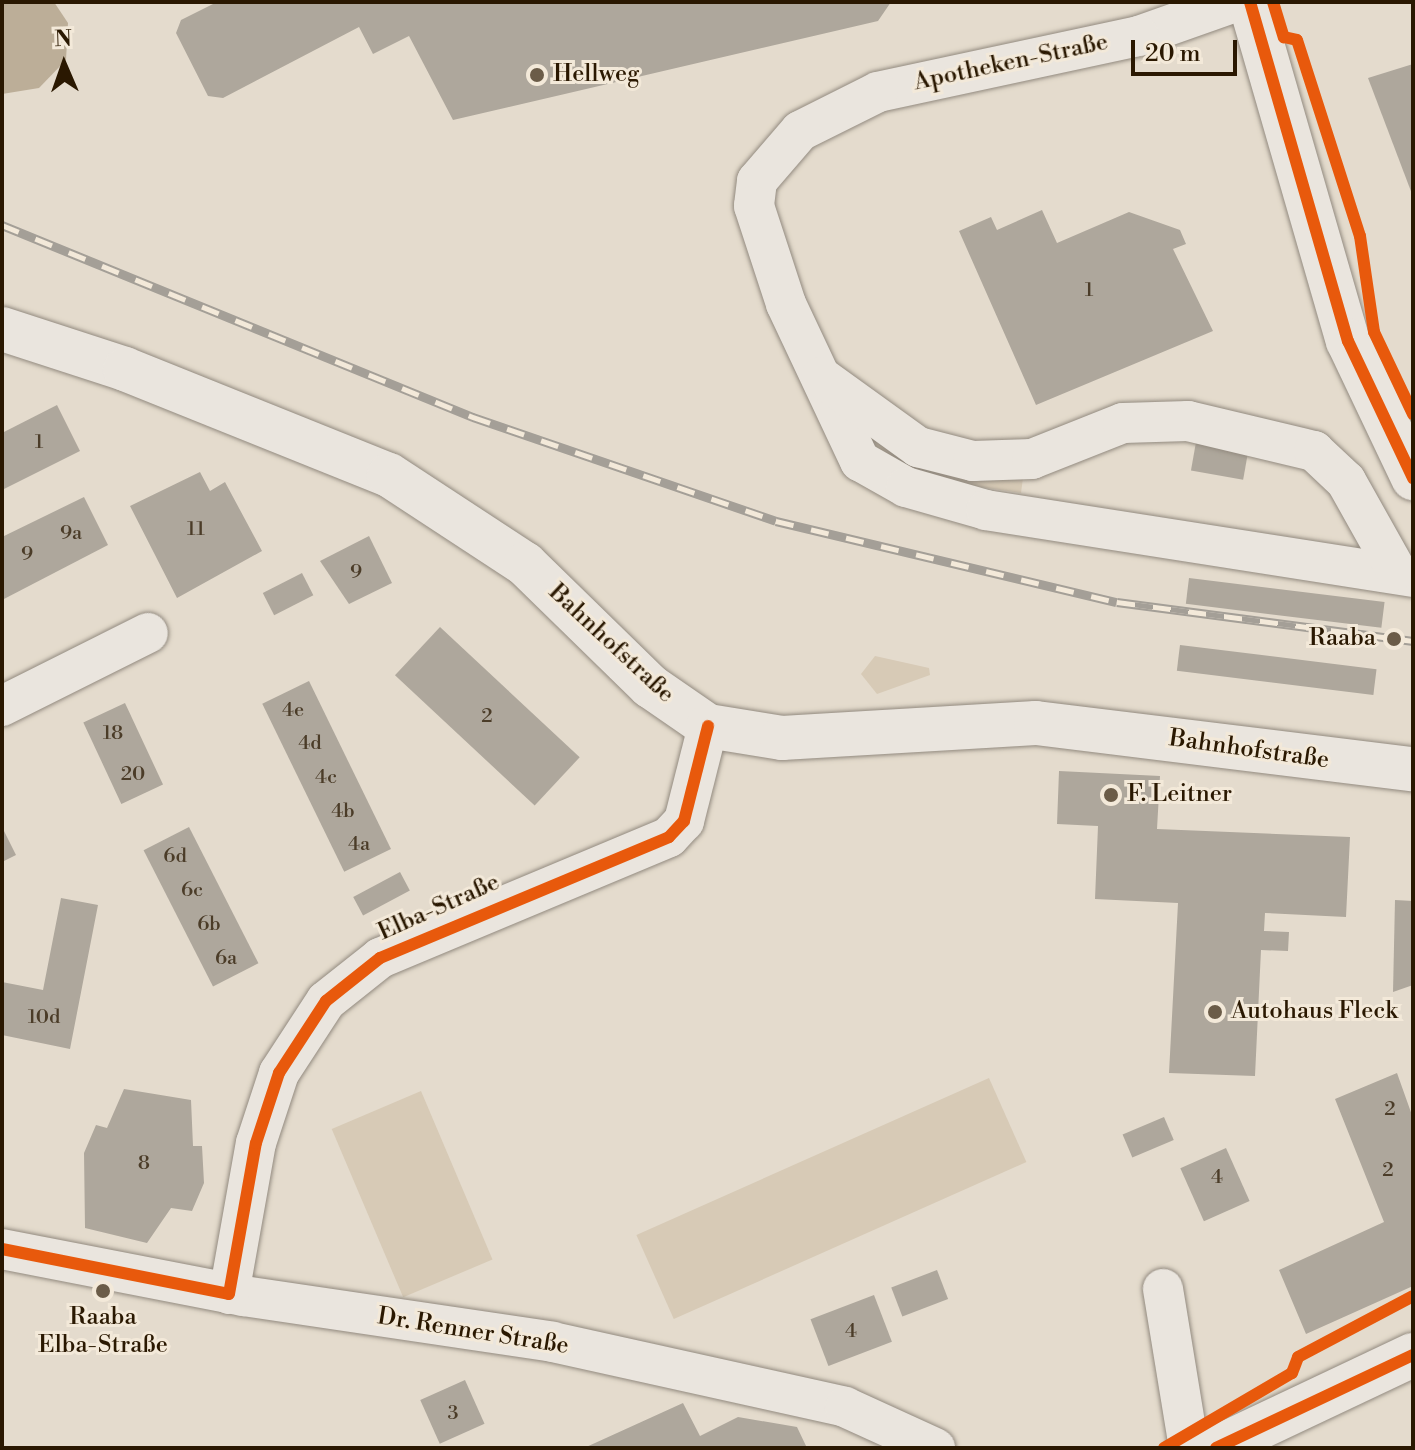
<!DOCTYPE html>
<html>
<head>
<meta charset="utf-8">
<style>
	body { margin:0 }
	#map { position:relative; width:1415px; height:1450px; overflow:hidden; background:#e4dbcd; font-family:"Libre Bodoni",serif }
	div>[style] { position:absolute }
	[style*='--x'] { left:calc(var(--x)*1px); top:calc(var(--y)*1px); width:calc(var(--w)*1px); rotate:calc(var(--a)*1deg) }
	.green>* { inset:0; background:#d7cab6; transform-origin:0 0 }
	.water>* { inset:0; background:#bcae98 }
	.building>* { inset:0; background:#aea79c; transform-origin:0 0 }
	.roads { filter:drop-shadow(0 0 2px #928a7f) drop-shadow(0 0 2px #928a7f) }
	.minor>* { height:40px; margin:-20px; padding:0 20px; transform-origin:20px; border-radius:20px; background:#eae5de }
	.tertiary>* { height:44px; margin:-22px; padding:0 22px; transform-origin:22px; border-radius:22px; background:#eae5de }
	.secondary>* { height:44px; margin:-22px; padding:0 22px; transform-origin:22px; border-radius:22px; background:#eae5de }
	.rail>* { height:9px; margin-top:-4.5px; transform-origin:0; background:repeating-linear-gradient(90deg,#f3e9d9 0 18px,#a49f97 0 36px); box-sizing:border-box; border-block:2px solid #a49f97 }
	.cycleway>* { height:12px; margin:-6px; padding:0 6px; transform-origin:6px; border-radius:6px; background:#e8590c }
	.dots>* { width:22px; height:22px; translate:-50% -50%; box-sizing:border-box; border:4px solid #f3e9d9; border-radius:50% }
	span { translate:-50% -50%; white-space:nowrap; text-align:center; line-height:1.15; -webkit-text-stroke:6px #f3e9d9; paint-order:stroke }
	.number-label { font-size:20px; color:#4b3c28 }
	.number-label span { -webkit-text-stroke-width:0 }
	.street-label { font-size:24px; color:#2a1801 }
	.poi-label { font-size:24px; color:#2a1801 }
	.left { translate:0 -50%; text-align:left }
	.right { translate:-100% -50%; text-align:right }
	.frame { position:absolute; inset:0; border:4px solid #2a1801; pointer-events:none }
	.north { position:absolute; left:24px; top:24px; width:80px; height:80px; -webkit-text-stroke:6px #f3e9d9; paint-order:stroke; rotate:358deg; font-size:22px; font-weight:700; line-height:32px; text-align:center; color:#2a1801 }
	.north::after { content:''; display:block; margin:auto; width:28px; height:36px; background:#2a1801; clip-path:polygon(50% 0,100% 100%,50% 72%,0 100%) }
	.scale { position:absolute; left:1131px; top:40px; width:106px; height:36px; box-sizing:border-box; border:4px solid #2a1801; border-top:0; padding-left:10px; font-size:24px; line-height:28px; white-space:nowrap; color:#2a1801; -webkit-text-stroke:6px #f3e9d9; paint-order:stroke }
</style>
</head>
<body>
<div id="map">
	<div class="green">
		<div style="clip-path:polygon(858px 424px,1024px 470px,1021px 493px,946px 482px,879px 453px)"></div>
		<div style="clip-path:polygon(875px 656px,929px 668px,930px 675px,877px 694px,861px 674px)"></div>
		<div style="left:989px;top:1078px;width:92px;height:386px;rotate:66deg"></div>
		<div style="left:421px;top:1091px;width:183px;height:97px;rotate:67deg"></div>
	</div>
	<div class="water">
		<div style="clip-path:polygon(2px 2px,54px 2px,68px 23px,66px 60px,39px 88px,2px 94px)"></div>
	</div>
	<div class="building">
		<div style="clip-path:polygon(217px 2px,891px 2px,878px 21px,453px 120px,409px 36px,373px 54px,359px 27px,223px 98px,208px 96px,176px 33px,181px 20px)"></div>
		<div style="clip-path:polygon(1413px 64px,1413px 194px,1412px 194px,1368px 78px)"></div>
		<div style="clip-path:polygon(1042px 210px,1057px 243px,1129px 212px,1180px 230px,1186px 244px,1173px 249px,1213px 331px,1036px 405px,959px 231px,991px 217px,997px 230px)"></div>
		<div style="clip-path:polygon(57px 405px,80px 451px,2px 490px,2px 433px)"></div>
		<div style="left:1196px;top:442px;width:53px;height:29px;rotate:10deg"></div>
		<div style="clip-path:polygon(200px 472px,210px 491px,225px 482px,262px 551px,177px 598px,130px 506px)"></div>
		<div style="clip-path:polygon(84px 497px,108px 545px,2px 600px,2px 537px)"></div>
		<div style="clip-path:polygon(369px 536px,392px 583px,349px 604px,320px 561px)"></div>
		<div style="left:302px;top:573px;width:25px;height:44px;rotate:63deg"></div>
		<div style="left:1189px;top:578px;width:197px;height:26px;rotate:7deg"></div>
		<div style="left:440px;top:627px;width:191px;height:66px;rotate:43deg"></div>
		<div style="left:1180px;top:645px;width:198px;height:26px;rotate:7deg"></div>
		<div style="left:309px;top:681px;width:187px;height:52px;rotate:64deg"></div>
		<div style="left:125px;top:703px;width:90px;height:46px;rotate:65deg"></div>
		<div style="clip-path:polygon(1059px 771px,1160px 776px,1157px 829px,1350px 837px,1346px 917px,1265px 913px,1264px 931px,1289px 932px,1288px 951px,1261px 950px,1255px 1076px,1169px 1073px,1178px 903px,1095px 899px,1098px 826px,1057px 824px)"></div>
		<div style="clip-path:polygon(2px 827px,16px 855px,2px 862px)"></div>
		<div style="left:189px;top:827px;width:153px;height:51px;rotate:63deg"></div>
		<div style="left:400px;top:872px;width:21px;height:53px;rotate:62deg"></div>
		<div style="clip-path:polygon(61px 898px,98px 905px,70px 1049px,2px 1035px,2px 982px,43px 990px)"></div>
		<div style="clip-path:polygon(1395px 900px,1413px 901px,1413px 985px,1393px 992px)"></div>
		<div style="clip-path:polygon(1397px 1073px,1413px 1118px,1413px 1286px,1306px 1334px,1279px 1270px,1384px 1222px,1335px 1099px)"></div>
		<div style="clip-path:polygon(124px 1089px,191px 1100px,193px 1146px,202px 1146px,204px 1183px,192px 1211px,171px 1208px,147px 1243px,85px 1228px,84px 1153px,96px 1125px,107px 1128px)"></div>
		<div style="left:1164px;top:1117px;width:25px;height:45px;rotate:67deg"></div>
		<div style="left:1226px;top:1148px;width:58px;height:50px;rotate:66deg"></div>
		<div style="left:937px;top:1270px;width:31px;height:49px;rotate:69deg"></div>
		<div style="left:874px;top:1295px;width:50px;height:68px;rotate:69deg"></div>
		<div style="left:465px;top:1380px;width:48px;height:49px;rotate:66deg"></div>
		<div style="clip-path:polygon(683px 1403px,700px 1436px,738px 1417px,797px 1427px,807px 1448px,584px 1448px)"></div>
	</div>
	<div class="roads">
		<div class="minor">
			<div style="--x:1235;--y:2;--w:102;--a:160.5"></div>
			<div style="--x:1139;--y:36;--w:267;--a:167.9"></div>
			<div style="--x:878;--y:92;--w:87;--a:153.4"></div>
			<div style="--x:800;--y:131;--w:66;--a:130.7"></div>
			<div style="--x:757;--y:181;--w:25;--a:97"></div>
			<div style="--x:754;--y:206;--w:103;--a:71.9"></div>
			<div style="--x:786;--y:304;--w:174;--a:64.8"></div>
			<div style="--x:860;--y:461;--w:53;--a:29.5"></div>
			<div style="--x:906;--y:487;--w:83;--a:16"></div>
			<div style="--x:986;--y:510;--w:432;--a:8.9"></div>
			<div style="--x:821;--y:377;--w:120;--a:35.8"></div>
			<div style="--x:918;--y:447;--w:57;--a:14.3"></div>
			<div style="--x:973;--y:461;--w:59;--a:-1.9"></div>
			<div style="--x:1032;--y:459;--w:98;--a:-21.6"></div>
			<div style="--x:1123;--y:423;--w:65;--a:-1.8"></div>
			<div style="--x:1188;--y:421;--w:130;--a:13.4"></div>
			<div style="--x:1314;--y:451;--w:44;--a:43.2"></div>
			<div style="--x:1346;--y:481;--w:102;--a:60.7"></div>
			<div style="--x:2;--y:706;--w:163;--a:-26.6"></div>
			<div style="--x:2;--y:1249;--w:246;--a:11"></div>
			<div style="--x:243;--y:1296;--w:313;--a:8.4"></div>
			<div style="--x:553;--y:1342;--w:299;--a:12.5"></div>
			<div style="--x:845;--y:1407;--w:99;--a:24.5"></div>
			<div style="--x:1163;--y:1289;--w:161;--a:80.7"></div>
			<div style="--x:229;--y:1294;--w:153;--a:-79.9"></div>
			<div style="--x:256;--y:1143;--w:74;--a:-71.8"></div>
			<div style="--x:279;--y:1073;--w:86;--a:-56.9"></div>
			<div style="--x:326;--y:1001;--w:69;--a:-38.5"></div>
			<div style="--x:380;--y:958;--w:313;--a:-22.7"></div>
			<div style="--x:669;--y:837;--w:22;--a:-47"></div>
			<div style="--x:684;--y:821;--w:98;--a:-75.8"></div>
		</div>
		<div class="tertiary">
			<div style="--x:2;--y:329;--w:129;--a:18"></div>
			<div style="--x:125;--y:369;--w:284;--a:21.9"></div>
			<div style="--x:389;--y:475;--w:163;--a:33.2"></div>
			<div style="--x:525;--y:564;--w:175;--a:44.3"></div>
			<div style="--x:650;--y:686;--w:70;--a:34.6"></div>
			<div style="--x:708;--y:726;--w:75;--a:9.2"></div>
			<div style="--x:782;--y:738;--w:254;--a:-3.4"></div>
			<div style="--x:1036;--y:723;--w:380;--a:7"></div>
		</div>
		<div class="secondary">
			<div style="--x:1250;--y:2;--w:353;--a:73.9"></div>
			<div style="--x:1348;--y:341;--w:152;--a:64.6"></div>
			<div style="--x:1216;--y:1448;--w:218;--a:-25.3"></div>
		</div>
	</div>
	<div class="rail">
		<div style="--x:2;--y:225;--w:509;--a:22.18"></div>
		<div style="--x:473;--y:417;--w:320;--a:18.9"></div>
		<div style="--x:776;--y:521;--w:350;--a:13.4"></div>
		<div style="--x:1117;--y:602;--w:299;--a:7.5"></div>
	</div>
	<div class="cycleway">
		<div style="--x:1250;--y:2;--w:353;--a:73.9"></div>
		<div style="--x:1348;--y:341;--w:152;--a:64.6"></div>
		<div style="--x:1273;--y:2;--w:37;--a:73"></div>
		<div style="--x:1284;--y:37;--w:13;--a:13"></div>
		<div style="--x:1297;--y:40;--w:206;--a:72.2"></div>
		<div style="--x:1360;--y:236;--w:97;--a:81.7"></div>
		<div style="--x:1374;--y:332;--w:91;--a:64.6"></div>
		<div style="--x:2;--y:1249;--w:231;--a:11.2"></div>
		<div style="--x:229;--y:1294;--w:153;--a:-79.9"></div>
		<div style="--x:256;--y:1143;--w:74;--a:-71.8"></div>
		<div style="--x:279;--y:1073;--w:86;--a:-56.9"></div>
		<div style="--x:326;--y:1001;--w:69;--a:-38.5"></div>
		<div style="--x:380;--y:958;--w:313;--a:-22.7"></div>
		<div style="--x:669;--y:837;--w:22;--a:-47"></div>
		<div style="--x:684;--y:821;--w:98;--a:-75.8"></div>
		<div style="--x:1164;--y:1448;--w:148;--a:-30.4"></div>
		<div style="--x:1292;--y:1373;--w:17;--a:-69"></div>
		<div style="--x:1298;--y:1357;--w:130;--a:-27.9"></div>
		<div style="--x:1216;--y:1448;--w:218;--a:-25.3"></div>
	</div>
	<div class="dots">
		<div style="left:537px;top:75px;background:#6b5c48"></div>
		<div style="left:1394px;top:639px;background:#6b5c48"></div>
		<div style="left:1111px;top:795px;background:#6b5c48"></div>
		<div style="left:1215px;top:1012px;background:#6b5c48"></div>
		<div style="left:103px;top:1291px;background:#6b5c48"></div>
	</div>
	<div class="number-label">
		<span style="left:1089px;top:290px">1</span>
		<span style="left:39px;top:442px">1</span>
		<span style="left:196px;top:529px">11</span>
		<span style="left:71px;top:533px">9a</span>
		<span style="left:27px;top:554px">9</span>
		<span style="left:356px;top:572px">9</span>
		<span style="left:293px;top:710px">4e</span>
		<span style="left:487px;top:716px">2</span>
		<span style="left:113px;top:733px">18</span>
		<span style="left:310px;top:743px">4d</span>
		<span style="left:133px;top:774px">20</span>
		<span style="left:326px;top:777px">4c</span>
		<span style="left:343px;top:811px">4b</span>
		<span style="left:359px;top:844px">4a</span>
		<span style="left:175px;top:856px">6d</span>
		<span style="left:192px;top:890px">6c</span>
		<span style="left:209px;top:924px">6b</span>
		<span style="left:226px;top:958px">6a</span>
		<span style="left:44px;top:1017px">10d</span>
		<span style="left:1390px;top:1109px">2</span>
		<span style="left:144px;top:1163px">8</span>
		<span style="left:1388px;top:1170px">2</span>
		<span style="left:1217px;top:1177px">4</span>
		<span style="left:851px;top:1331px">4</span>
		<span style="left:453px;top:1413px">3</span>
	</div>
	<div class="street-label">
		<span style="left:1011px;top:63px;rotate:-12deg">Apotheken-Straße</span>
		<span style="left:611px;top:644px;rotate:43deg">Bahnhofstraße</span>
		<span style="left:1249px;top:750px;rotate:8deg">Bahnhofstraße</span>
		<span style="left:439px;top:908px;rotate:-24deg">Elba-Straße</span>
		<span style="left:473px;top:1332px;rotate:9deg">Dr. Renner Straße</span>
	</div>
	<div class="poi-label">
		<span class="left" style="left:553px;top:75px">Hellweg</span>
		<span class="right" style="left:1376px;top:639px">Raaba</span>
		<span class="left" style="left:1127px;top:795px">F. Leitner</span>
		<span class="left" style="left:1231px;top:1012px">Autohaus Fleck</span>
		<span style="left:103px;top:1332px">Raaba<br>Elba-Straße</span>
	</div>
	<div class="frame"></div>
	<div class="north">N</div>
	<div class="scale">20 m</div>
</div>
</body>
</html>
